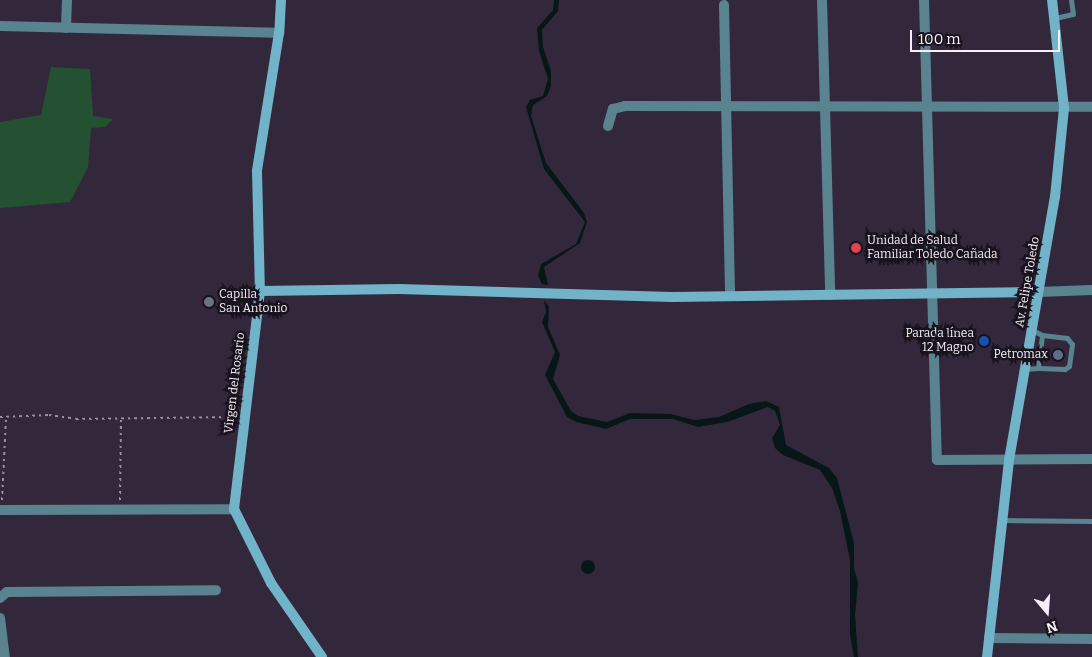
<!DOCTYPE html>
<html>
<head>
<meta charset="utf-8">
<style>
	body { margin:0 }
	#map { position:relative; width:1092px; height:657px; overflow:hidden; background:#33283b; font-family:Bitter,serif }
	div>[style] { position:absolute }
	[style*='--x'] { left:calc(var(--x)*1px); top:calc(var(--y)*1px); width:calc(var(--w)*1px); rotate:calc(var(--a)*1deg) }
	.green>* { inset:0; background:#235131 }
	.water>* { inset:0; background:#071717 }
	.round { border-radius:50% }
	.path>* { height:2px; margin-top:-1px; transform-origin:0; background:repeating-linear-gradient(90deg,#9990a0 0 2.5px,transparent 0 6.5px) }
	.lane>* { height:5px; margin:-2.5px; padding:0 2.5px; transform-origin:2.5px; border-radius:2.5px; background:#5a8390 }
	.street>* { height:10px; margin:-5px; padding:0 5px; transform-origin:5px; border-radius:5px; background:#5a8390 }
	.secondary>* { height:10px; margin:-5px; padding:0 5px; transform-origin:5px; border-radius:5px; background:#71b3c9 }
	.dots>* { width:14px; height:14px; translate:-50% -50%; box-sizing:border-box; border:2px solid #18131c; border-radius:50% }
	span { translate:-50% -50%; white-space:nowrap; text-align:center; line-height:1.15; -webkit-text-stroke:5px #18131c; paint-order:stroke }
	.poi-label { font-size:12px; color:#f6effb }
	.left { translate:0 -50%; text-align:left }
	.right { translate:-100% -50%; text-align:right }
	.street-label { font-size:12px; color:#f6effb }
	.north { position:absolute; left:1022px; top:587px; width:50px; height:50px; -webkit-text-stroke:4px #18131c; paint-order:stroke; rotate:162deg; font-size:14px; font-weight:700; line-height:20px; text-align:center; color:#f6effb }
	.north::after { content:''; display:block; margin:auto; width:18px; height:22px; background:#f6effb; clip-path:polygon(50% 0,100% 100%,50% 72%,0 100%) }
	.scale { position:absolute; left:910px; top:30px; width:150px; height:22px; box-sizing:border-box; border:2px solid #f6effb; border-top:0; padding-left:6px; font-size:15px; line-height:18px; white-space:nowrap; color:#f6effb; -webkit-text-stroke:4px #18131c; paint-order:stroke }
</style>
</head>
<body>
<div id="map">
	<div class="green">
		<div style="clip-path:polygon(51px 67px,90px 69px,93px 116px,113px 119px,105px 127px,91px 128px,88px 167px,70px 202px,0 208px,0 122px,41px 115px)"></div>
	</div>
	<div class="water">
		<div style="clip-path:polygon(554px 0,559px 0,558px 11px,542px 30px,543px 47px,551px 71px,551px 86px,547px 96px,533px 105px,531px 116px,546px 163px,584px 213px,587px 222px,580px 243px,544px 267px,548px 285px,542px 284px,538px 276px,541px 264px,576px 244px,585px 222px,544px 169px,526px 107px,530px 100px,543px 96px,548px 79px,539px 51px,537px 28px,553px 10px)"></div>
		<div style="clip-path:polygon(544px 300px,549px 307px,548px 327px,560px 355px,553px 379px,571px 411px,578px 416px,607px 422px,630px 413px,671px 414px,694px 420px,719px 417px,749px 404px,766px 401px,779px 407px,786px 445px,829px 468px,837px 478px,854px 543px,854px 568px,858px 583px,855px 615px,858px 657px,854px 657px,850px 635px,850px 560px,840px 511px,832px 488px,820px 470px,783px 455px,775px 448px,772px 438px,780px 425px,775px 411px,768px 407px,727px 422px,698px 427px,673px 419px,630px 419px,606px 429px,576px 422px,567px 417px,545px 375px,555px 352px,542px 322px,546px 312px)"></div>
		<div class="round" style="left:581px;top:560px;width:14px;height:14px"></div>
	</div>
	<div class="path">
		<div style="--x:0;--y:417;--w:49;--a:-2.3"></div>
		<div style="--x:49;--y:415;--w:27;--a:8"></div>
		<div style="--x:76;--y:419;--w:159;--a:-0.7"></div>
		<div style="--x:2;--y:500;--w:83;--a:-87.2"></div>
		<div style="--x:120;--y:500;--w:82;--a:-89.3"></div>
	</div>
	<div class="lane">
		<div style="--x:1055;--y:18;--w:18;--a:-13"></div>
		<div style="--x:1073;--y:14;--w:14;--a:-98"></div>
		<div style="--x:1038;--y:368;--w:27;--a:2"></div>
		<div style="--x:1065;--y:369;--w:5;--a:-37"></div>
		<div style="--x:1069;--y:366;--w:22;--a:-82"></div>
		<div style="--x:1072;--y:344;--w:8;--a:-130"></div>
		<div style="--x:1067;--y:338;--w:25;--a:-173"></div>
		<div style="--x:1025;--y:369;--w:13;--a:-4"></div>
		<div style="--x:1038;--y:368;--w:33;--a:-83"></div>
		<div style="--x:1042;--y:335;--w:11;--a:-153"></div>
		<div style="--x:1003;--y:520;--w:89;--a:0.6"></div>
	</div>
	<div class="street">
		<div style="--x:822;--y:0;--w:295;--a:88.4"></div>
		<div style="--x:924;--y:0;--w:460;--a:88.4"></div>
		<div style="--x:937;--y:460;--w:155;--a:-0.4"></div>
		<div style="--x:724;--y:5;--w:290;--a:88.8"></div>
		<div style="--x:0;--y:26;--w:279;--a:1.4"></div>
		<div style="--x:66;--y:28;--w:28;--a:-88"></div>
		<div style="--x:608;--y:126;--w:18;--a:-74"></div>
		<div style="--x:613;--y:109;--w:12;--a:-14"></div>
		<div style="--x:625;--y:106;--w:467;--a:0.1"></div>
		<div style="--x:1038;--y:292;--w:54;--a:-2.1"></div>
		<div style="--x:0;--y:510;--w:234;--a:-0.2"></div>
		<div style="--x:0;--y:598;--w:9;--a:-41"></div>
		<div style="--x:7;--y:592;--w:209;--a:-0.5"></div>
		<div style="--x:0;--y:618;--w:39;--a:83"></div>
		<div style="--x:989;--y:638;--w:103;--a:0.6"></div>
	</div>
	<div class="secondary">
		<div style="--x:281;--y:0;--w:33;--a:93"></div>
		<div style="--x:279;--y:33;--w:140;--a:99.1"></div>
		<div style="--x:257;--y:171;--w:120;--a:88.6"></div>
		<div style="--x:260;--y:291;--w:220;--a:96.8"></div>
		<div style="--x:234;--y:509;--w:83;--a:63.4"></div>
		<div style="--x:271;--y:583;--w:90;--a:55.4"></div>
		<div style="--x:260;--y:291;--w:139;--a:-0.8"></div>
		<div style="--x:399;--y:289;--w:273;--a:1.7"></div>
		<div style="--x:672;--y:297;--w:366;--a:-0.8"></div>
		<div style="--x:987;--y:657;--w:198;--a:-83.6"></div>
		<div style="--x:1009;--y:460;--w:267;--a:-80.1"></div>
		<div style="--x:1055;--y:197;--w:89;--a:-84.2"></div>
		<div style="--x:1064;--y:108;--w:109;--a:-96.3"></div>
	</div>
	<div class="dots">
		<div style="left:856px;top:248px;background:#e0444e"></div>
		<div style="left:209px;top:302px;background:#6b7280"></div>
		<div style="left:984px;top:341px;background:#1a4fb4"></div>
		<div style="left:1058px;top:355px;background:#5c6f8a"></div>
	</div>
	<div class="poi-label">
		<span class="left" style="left:867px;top:248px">Unidad de Salud<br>Familiar Toledo Cañada</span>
		<span class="left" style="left:219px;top:302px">Capilla<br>San Antonio</span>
		<span class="right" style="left:974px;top:341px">Parada línea<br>12 Magno</span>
		<span class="right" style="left:1048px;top:355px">Petromax</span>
	</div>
	<div class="street-label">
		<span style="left:1028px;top:282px;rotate:-80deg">Av. Felipe Toledo</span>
		<span style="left:235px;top:383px;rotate:-83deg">Virgen del Rosario</span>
	</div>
	<div class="north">N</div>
	<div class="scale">100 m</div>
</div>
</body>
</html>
